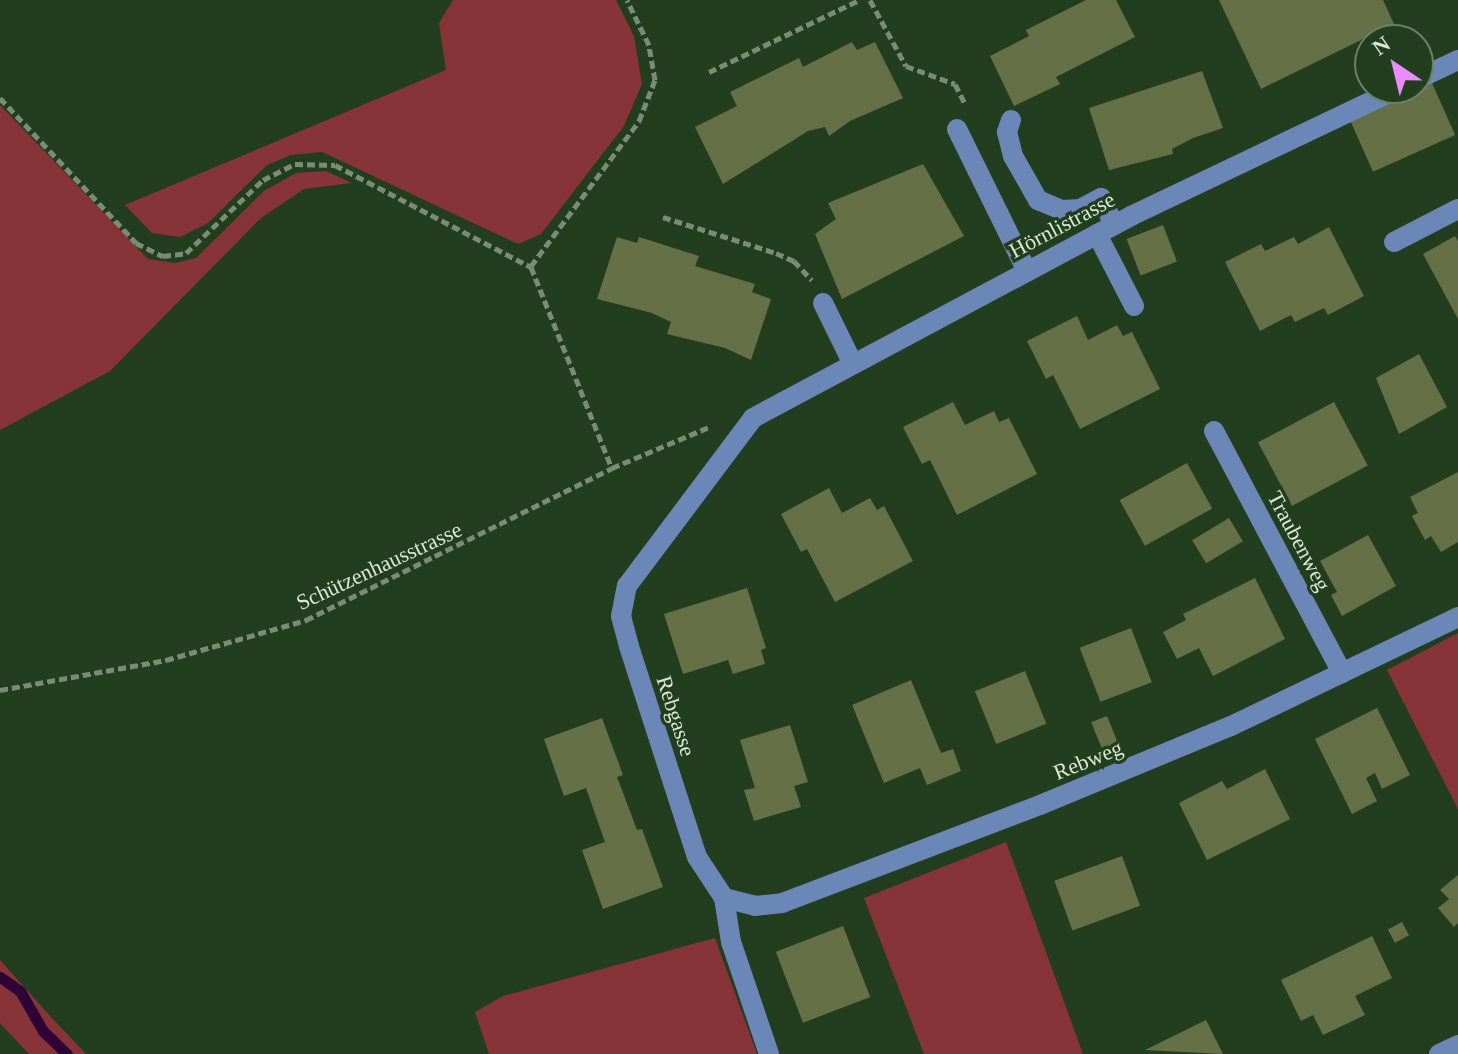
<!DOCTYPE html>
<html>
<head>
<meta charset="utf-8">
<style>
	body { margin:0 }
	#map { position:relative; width:1458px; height:1054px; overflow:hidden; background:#233e1e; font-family:Georgia,serif }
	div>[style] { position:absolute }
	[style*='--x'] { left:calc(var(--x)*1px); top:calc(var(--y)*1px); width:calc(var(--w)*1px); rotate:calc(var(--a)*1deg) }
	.green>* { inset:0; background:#873438 }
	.stream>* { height:11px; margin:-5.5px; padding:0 5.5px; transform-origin:5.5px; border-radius:5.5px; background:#2d0435 }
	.building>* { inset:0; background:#657046; transform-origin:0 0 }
	.path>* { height:5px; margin-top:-2.5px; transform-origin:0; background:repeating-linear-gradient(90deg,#788d73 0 8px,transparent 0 12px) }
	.minor>* { height:20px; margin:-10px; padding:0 10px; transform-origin:10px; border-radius:10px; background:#6a87b7 }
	span { translate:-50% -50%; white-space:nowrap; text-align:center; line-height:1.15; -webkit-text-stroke:7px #233e1e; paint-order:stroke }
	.street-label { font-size:22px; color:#d9e9d5 }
	.north { position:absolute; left:1354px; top:24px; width:80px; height:80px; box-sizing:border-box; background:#233e1e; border:2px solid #6c8267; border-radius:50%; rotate:325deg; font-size:22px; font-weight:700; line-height:32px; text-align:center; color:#d9e9d5 }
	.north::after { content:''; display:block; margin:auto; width:28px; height:36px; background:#e98dfe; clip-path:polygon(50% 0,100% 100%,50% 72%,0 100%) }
</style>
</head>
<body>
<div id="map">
	<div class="green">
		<div style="clip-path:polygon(453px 0,616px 0,634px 36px,642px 84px,624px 126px,541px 234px,518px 244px,322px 152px,291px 155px,267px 165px,208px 223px,180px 237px,152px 233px,125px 205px,446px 70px,439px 23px)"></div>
		<div style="clip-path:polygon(0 105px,148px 259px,175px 263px,196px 258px,264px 191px,296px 173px,326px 171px,352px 183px,304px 189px,261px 218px,110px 371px,0 430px)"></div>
		<div style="clip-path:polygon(1458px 633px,1458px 809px,1387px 670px)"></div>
		<div style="clip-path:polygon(1006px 842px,1083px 1054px,924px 1054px,864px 898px)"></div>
		<div style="clip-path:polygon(715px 938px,757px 1054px,489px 1054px,475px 1012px,503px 996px)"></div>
		<div style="clip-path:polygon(0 960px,50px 1016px,86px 1054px,29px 1054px,0 1023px)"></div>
	</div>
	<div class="stream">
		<div style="--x:0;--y:977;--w:24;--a:35"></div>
		<div style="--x:20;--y:991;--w:46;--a:60.1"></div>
		<div style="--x:43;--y:1031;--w:33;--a:44"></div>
	</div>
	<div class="building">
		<div style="clip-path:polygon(1086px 0,1116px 0,1135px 37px,1056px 77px,1060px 84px,1014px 106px,990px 56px,1029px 36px,1026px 30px)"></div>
		<div style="clip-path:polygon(1219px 0,1383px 0,1394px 24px,1261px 89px)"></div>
		<div style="clip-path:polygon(852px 42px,857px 50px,875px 42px,903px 98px,850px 121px,829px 136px,825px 127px,808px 131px,723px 184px,695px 127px,737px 106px,730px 92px,799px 58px,803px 67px)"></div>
		<div style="clip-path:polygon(1202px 71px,1223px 128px,1193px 138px,1172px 149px,1173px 154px,1109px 170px,1089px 108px)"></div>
		<div style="left:1432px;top:83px;width:57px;height:90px;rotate:66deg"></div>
		<div style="clip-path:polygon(923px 164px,964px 236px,842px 299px,815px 234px,836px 219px,828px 203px)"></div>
		<div style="left:1163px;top:225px;width:39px;height:39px;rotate:69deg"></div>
		<div style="clip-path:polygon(1329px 227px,1364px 296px,1328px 315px,1324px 308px,1295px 322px,1291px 315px,1260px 331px,1225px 262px,1261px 244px,1265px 251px,1294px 237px,1298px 244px)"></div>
		<div style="clip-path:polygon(1455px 236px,1458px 241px,1458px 319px,1423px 254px)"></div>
		<div style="clip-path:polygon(617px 237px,637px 243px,639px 237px,699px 256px,695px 266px,755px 284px,752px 292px,771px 299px,751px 360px,725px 348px,667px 334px,671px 322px,652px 313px,597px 299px)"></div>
		<div style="clip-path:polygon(1077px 316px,1088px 340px,1117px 325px,1123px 336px,1132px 332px,1160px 389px,1080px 429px,1053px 375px,1046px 379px,1027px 341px)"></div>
		<div style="clip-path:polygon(1419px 354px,1447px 407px,1399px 434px,1376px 378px)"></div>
		<div style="clip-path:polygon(953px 402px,965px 425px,994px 411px,999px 422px,1009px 418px,1037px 474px,957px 515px,930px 460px,922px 464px,903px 427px)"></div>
		<div style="left:1334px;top:402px;width:72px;height:86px;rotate:62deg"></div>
		<div style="left:1187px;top:463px;width:52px;height:77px;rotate:61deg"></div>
		<div style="clip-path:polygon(1458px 472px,1458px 542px,1441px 552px,1431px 536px,1425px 540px,1412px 516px,1418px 513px,1410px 497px)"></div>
		<div style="clip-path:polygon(829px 488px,842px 513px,870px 498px,877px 510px,884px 506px,913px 561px,835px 602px,807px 549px,801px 552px,781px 514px)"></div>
		<div style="left:1229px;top:518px;width:27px;height:43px;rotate:59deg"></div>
		<div style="clip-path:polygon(1368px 535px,1396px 586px,1342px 616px,1331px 595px,1337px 592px,1320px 561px)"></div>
		<div style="clip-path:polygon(1255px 578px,1285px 639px,1213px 676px,1199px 648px,1177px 659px,1163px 632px,1186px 620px,1183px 614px)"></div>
		<div style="clip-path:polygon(747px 588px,766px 648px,761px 650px,765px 664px,733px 674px,728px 660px,683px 674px,664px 614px)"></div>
		<div style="left:1131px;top:628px;width:58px;height:55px;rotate:69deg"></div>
		<div style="left:1025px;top:671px;width:57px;height:54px;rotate:68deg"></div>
		<div style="clip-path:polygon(911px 680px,941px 753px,953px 749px,961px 771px,927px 785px,920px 768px,884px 783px,852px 705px)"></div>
		<div style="clip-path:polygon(1377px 708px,1410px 775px,1382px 789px,1375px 773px,1366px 778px,1377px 801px,1352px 814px,1315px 739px)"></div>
		<div style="left:1107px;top:716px;width:32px;height:17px;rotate:68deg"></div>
		<div style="clip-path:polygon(602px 718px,623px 775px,617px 777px,628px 806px,637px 830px,642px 829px,663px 887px,603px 909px,582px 850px,605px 842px,586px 788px,564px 796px,544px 739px)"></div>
		<div style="clip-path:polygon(790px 725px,808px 782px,794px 786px,801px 807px,754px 821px,744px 790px,755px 788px,740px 740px)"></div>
		<div style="clip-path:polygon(1265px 769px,1290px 819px,1207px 860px,1179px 803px,1222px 781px,1227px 789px)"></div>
		<div style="left:1122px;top:856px;width:53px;height:72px;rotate:70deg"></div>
		<div style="clip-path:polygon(1458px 875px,1458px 923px,1454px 927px,1438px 908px,1449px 899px,1440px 890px)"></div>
		<div style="left:1402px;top:922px;width:15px;height:16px;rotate:62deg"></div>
		<div style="left:843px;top:926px;width:76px;height:72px;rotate:69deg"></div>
		<div style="clip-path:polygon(1372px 936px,1392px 978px,1355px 996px,1365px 1015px,1323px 1035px,1313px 1015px,1301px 1021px,1281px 980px)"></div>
		<div style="clip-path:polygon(1206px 1020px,1223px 1054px,1145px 1050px)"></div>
	</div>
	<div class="path">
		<div style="--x:870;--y:0;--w:75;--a:61.4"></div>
		<div style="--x:906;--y:66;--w:52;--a:20.2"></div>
		<div style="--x:955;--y:84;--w:22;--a:63"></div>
		<div style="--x:709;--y:72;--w:166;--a:-25.6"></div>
		<div style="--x:0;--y:98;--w:199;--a:46.8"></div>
		<div style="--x:136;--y:243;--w:30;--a:26"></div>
		<div style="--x:163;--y:256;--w:23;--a:-7"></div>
		<div style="--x:186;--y:253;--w:106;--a:-43.5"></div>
		<div style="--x:263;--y:180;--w:36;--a:-27"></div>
		<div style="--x:295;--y:164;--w:40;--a:1.4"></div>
		<div style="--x:335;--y:165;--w:221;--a:27.5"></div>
		<div style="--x:531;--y:267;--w:217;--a:68.1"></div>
		<div style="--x:663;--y:217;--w:119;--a:17.7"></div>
		<div style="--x:776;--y:253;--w:20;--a:24"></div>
		<div style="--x:794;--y:261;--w:26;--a:47"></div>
		<div style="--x:531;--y:266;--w:181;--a:-53.3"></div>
		<div style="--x:639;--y:121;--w:44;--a:-68.7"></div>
		<div style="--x:655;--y:80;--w:36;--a:-100"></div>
		<div style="--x:649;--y:45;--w:50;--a:-116.1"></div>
		<div style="--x:0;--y:690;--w:169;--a:-10.2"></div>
		<div style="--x:166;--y:660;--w:146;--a:-15.9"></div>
		<div style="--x:306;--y:620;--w:342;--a:-26.4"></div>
		<div style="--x:612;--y:468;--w:105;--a:-22.9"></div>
	</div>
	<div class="minor">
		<div style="--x:1418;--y:79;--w:44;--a:-25.4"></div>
		<div style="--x:1011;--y:120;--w:13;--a:108"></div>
		<div style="--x:1007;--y:132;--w:25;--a:76"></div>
		<div style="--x:1013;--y:156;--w:51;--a:60.4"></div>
		<div style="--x:1038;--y:200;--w:26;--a:23"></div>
		<div style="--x:1062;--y:210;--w:18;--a:-3"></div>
		<div style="--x:1080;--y:209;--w:24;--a:-28"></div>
		<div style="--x:1101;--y:198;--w:30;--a:64"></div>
		<div style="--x:957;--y:129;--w:158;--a:63.8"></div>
		<div style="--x:1097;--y:234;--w:81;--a:62.8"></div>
		<div style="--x:1394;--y:242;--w:72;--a:-27.3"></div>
		<div style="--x:823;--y:303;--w:66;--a:63.8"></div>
		<div style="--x:1214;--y:431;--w:274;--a:62.1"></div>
		<div style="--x:724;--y:898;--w:32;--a:14"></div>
		<div style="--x:755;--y:906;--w:27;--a:-6"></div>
		<div style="--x:782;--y:903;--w:276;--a:-20.8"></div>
		<div style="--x:1040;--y:805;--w:207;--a:-22.5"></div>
		<div style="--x:1231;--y:726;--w:252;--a:-25.6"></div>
		<div style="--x:769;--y:1054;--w:118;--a:-108.7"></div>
		<div style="--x:731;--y:942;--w:45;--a:-99"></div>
		<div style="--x:724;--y:898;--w:49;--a:-123.4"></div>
		<div style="--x:697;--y:857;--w:222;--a:-107.9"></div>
		<div style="--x:629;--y:646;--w:31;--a:-105"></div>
		<div style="--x:621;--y:616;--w:31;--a:-79"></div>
		<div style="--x:627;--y:586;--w:210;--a:-53.1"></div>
		<div style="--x:753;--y:418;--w:429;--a:-28.1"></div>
		<div style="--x:1131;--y:216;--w:297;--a:-25.5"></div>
		<div style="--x:1439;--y:1054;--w:21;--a:-25"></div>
	</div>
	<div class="street-label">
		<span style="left:1062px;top:225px;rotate:-28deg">Hörnlistrasse</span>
		<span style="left:1299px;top:541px;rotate:62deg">Traubenweg</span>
		<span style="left:379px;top:566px;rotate:-25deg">Schützenhausstrasse</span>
		<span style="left:676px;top:716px;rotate:72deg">Rebgasse</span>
		<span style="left:1088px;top:760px;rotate:-22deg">Rebweg</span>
	</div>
	<div class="north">N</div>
</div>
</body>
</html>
